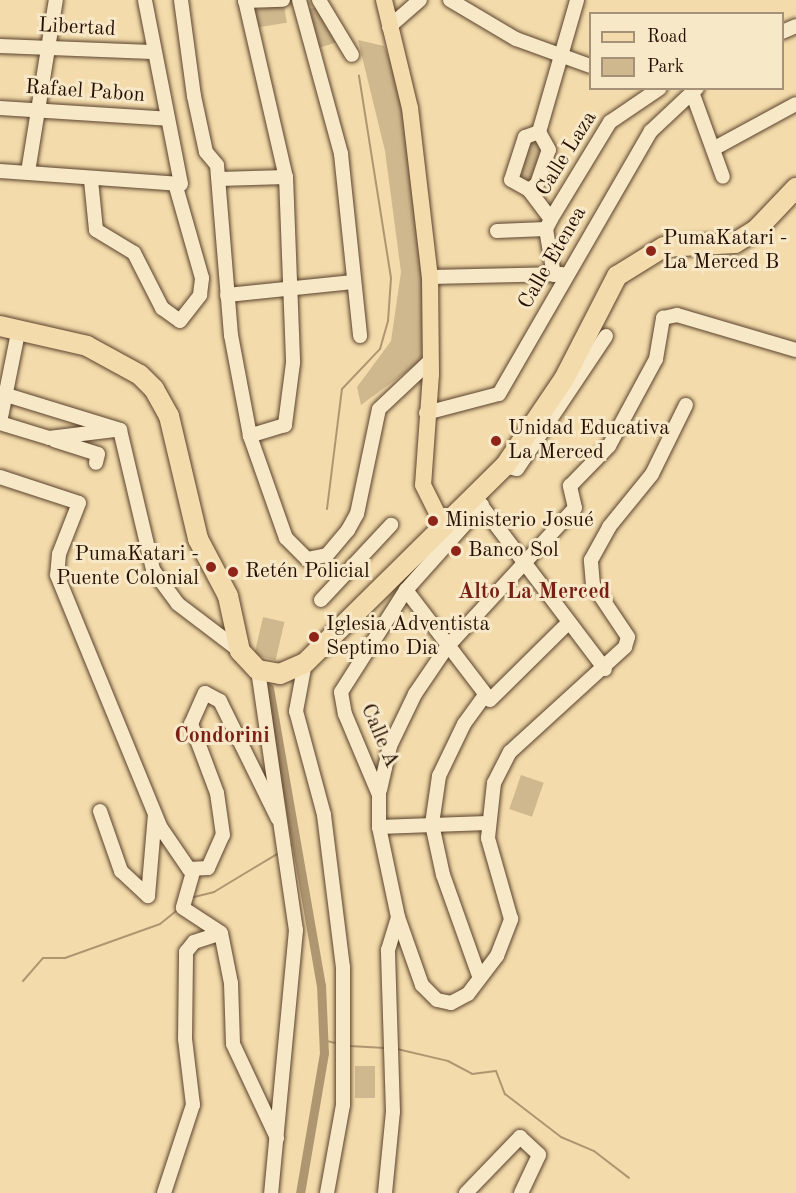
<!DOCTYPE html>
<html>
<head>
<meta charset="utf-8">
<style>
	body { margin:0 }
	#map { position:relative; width:796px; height:1193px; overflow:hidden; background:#f3dbab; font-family:"Old Standard TT",serif }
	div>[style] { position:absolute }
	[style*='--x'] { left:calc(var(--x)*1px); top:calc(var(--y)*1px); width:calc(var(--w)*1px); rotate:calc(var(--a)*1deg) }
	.green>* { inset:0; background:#d0b88e; transform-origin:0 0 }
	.stream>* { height:2px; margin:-1px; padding:0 1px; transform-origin:1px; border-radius:1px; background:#ae9671 }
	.canal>* { height:9px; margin:-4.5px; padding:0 4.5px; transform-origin:4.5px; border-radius:4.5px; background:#ae9671 }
	.roads { filter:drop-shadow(0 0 2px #5a422c) drop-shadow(0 0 2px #5a422c) }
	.minor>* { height:14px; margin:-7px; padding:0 7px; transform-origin:7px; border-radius:7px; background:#f7e8c8 }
	.major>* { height:16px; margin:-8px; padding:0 8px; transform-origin:8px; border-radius:8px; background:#f3dbab }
	.highway>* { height:20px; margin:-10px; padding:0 10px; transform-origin:10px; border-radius:10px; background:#f3dbab }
	.dots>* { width:16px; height:16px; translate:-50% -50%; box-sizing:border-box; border:3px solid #f7e8c8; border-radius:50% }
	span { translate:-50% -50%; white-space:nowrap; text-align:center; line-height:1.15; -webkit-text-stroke:6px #f7e8c8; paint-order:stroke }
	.street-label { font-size:21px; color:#270f01 }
	.poi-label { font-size:21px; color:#270f01 }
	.left { translate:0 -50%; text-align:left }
	.right { translate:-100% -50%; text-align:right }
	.neighbourhood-label { font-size:22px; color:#7a1f14; font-weight:700 }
	.legend { position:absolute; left:589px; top:12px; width:195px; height:78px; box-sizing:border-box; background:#f7e8c8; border:2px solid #a49178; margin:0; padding:8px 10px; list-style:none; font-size:18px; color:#270f01 }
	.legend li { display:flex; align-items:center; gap:12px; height:30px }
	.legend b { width:30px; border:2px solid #a49178 }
</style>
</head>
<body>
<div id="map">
	<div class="green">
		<div style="left:284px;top:5px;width:18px;height:32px;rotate:81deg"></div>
		<div style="clip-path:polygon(313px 8px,316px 8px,338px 42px,318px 48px,308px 9px)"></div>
		<div style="clip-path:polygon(358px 40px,384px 46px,402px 90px,421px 229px,425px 358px,361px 405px,357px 387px,391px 341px,401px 272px,385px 151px)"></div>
		<div style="clip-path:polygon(531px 137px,545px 146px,530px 184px,517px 179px)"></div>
		<div style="left:263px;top:617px;width:22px;height:39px;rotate:13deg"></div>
		<div style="left:521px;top:775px;width:24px;height:36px;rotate:19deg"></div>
		<div style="left:355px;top:1066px;width:20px;height:32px"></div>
	</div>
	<div class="stream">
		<div style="--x:327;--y:509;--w:121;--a:-82.9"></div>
		<div style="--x:342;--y:389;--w:55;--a:-46.5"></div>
		<div style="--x:380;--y:349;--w:29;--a:-74"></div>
		<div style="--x:388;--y:321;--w:43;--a:-86"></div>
		<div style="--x:391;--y:278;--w:205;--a:-99"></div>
		<div style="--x:290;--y:846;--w:10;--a:-37"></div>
		<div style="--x:190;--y:898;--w:25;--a:-14"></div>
		<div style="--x:214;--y:892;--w:74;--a:-31.1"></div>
		<div style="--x:23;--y:981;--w:30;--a:-49"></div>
		<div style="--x:43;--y:958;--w:22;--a:0"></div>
		<div style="--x:65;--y:958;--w:101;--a:-19.7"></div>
		<div style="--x:160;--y:924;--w:22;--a:-39"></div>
		<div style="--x:323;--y:1040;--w:12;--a:14"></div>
		<div style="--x:349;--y:1046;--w:37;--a:3"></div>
		<div style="--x:397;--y:1049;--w:52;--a:13.2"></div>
		<div style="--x:448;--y:1061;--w:27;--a:28"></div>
		<div style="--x:472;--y:1074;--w:24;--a:-7"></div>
		<div style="--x:496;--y:1071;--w:25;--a:69"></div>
		<div style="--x:505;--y:1094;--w:71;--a:37.5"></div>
		<div style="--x:561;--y:1137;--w:36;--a:23"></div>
		<div style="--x:594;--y:1151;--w:44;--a:37.6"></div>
	</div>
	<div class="canal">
		<div style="--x:269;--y:688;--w:302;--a:80.1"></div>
		<div style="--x:321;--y:985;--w:68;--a:87.5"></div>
		<div style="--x:324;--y:1053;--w:142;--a:99.7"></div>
	</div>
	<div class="roads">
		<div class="minor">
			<div style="--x:181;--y:0;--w:97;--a:82.3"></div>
			<div style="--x:194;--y:96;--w:57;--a:77.9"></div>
			<div style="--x:206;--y:152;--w:17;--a:50"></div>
			<div style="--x:217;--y:165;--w:171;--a:85.3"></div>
			<div style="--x:231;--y:335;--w:103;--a:79.3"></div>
			<div style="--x:250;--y:436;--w:108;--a:70.6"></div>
			<div style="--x:286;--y:538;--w:30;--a:45"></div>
			<div style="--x:307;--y:559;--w:20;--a:-11"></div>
			<div style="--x:327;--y:555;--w:33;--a:-50"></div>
			<div style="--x:348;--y:530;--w:18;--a:-61"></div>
			<div style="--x:357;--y:514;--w:107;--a:-78.2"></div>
			<div style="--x:379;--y:409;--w:71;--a:-43.3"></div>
			<div style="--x:245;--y:0;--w:182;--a:77"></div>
			<div style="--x:286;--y:177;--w:186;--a:87.8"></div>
			<div style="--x:293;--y:363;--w:63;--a:97.4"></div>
			<div style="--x:285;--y:425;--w:37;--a:163"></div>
			<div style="--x:299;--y:0;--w:160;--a:74.7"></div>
			<div style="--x:341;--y:154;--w:183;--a:84"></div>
			<div style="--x:319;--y:0;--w:64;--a:59"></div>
			<div style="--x:450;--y:0;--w:77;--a:30.6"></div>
			<div style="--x:516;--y:39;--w:79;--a:20"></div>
			<div style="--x:245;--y:1;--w:38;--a:-2"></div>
			<div style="--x:389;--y:27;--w:41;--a:-41.1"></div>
			<div style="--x:782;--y:32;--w:15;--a:-23"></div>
			<div style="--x:0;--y:46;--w:152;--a:2.3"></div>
			<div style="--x:692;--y:92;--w:90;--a:70"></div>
			<div style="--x:0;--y:108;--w:168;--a:3.7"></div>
			<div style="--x:539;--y:132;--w:137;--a:-73.9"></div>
			<div style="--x:713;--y:149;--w:94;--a:-28.5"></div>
			<div style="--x:0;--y:171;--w:181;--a:4.1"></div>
			<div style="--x:181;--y:184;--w:187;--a:-101.1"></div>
			<div style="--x:28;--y:172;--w:174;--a:-80.8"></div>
			<div style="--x:219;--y:179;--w:67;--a:-1.7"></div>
			<div style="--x:91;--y:180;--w:50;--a:84.3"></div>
			<div style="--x:96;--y:230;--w:44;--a:31.2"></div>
			<div style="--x:134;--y:253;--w:62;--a:63"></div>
			<div style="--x:162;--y:308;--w:22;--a:36"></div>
			<div style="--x:180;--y:321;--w:33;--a:-52"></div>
			<div style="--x:200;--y:295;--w:17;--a:-83"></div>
			<div style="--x:202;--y:278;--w:95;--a:-105.9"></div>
			<div style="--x:529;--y:190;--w:10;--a:-37"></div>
			<div style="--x:537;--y:184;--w:36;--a:-71"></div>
			<div style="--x:549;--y:150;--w:21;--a:-119"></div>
			<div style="--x:539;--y:132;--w:15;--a:160"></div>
			<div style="--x:525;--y:137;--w:45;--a:108"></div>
			<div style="--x:511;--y:180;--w:21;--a:29"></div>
			<div style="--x:529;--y:190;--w:36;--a:53"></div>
			<div style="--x:497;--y:231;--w:49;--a:-2.3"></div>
			<div style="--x:554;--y:275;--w:47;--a:-99.9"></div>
			<div style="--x:546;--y:229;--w:11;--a:-63"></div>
			<div style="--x:551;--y:219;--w:114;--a:-58.7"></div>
			<div style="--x:610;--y:122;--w:60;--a:-34.2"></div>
			<div style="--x:430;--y:277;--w:132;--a:-1.3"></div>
			<div style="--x:227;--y:295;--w:127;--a:-5.9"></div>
			<div style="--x:0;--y:393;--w:126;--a:17.1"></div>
			<div style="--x:426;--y:413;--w:75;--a:-14.6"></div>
			<div style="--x:499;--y:394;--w:304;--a:-60"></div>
			<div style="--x:651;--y:131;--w:63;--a:-43.1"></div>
			<div style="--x:0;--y:422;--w:86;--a:-78.6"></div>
			<div style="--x:0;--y:423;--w:51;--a:17"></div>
			<div style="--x:49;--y:438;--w:66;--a:-6.9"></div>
			<div style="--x:120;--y:430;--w:144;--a:76.7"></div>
			<div style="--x:153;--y:570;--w:42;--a:53.7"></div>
			<div style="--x:178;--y:604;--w:78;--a:37.2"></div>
			<div style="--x:54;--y:440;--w:46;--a:17.7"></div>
			<div style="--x:98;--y:454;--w:9;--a:103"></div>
			<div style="--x:505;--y:466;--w:12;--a:14"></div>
			<div style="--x:517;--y:469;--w:160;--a:-56.2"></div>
			<div style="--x:0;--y:477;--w:83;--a:18.2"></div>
			<div style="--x:79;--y:503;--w:55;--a:111.4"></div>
			<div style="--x:59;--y:554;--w:21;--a:95"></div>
			<div style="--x:57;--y:575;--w:274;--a:67.7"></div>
			<div style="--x:161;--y:828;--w:50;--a:55.7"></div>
			<div style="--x:189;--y:869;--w:19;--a:-3"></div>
			<div style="--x:208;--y:868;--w:36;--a:-66"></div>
			<div style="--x:223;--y:835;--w:42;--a:-98.1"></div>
			<div style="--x:217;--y:793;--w:74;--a:-110.6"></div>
			<div style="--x:191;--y:724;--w:34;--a:-66"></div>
			<div style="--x:205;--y:693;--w:17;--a:28"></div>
			<div style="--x:220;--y:701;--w:131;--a:63.8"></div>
			<div style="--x:477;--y:500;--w:212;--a:52.9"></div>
			<div style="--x:482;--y:505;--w:114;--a:131.8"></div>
			<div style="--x:406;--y:590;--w:121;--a:122.5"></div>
			<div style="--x:341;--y:692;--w:22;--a:80"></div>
			<div style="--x:345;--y:714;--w:88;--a:67.2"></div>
			<div style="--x:379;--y:795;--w:32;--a:90"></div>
			<div style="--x:379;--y:827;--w:92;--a:78.1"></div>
			<div style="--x:398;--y:917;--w:72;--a:70.6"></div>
			<div style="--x:422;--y:985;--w:21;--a:45"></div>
			<div style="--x:437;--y:1000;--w:14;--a:12"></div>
			<div style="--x:451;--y:1003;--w:19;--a:-28"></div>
			<div style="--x:468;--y:994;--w:48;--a:-52.7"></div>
			<div style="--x:497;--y:956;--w:40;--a:-69"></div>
			<div style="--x:511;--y:919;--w:84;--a:-105.9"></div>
			<div style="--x:488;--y:838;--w:55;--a:-83.8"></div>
			<div style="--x:494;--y:783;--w:35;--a:-63"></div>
			<div style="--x:510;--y:752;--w:156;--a:-42.4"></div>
			<div style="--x:625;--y:647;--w:10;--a:-73"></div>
			<div style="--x:628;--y:637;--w:63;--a:-123.9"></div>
			<div style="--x:593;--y:585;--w:25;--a:-95"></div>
			<div style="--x:591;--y:560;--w:38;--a:-61"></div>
			<div style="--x:609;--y:527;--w:68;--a:-50.9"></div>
			<div style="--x:652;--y:474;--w:77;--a:-63.8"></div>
			<div style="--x:406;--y:590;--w:138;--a:52.6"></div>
			<div style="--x:490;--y:700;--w:111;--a:-44.6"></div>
			<div style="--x:321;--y:600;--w:103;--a:-47"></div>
			<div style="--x:305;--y:663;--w:49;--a:100.6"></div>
			<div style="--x:296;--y:711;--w:108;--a:74.9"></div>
			<div style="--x:324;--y:815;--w:153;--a:82.9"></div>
			<div style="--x:343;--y:967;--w:138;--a:90"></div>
			<div style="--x:343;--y:1105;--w:89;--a:100.3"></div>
			<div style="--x:258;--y:670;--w:263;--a:81.7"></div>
			<div style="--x:296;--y:930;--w:264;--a:95.4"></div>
			<div style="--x:380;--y:790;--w:45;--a:-77.2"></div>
			<div style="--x:390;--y:746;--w:58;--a:-64.3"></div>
			<div style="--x:415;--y:694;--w:57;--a:-55.8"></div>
			<div style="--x:447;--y:647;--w:189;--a:-47.4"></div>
			<div style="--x:575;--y:508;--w:23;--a:-103"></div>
			<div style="--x:570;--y:486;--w:56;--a:-45.7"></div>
			<div style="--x:609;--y:446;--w:99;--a:-61.6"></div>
			<div style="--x:656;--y:359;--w:42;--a:-80.3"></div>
			<div style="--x:663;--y:318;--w:14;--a:-12"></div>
			<div style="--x:677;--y:315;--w:124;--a:16.4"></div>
			<div style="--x:100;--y:811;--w:64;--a:70.7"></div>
			<div style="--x:121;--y:871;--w:37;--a:43"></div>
			<div style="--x:148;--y:896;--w:81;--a:-85.1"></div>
			<div style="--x:379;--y:827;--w:108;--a:-2.1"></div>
			<div style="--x:193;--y:872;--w:37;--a:106"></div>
			<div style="--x:183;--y:908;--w:45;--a:33.3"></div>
			<div style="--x:221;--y:933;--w:51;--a:78.7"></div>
			<div style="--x:231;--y:983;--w:61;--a:88.1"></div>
			<div style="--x:233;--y:1044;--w:104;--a:64.9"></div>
			<div style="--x:479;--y:976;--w:107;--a:-109.6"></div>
			<div style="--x:443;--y:875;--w:52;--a:-102.2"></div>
			<div style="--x:432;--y:824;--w:49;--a:-81.7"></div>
			<div style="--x:439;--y:776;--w:58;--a:-64.3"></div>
			<div style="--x:464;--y:724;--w:36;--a:-54"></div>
			<div style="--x:164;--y:1193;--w:93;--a:-71.8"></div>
			<div style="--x:193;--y:1105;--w:66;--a:-96.9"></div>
			<div style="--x:185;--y:1039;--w:87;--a:-89.3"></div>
			<div style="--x:186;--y:952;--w:13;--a:-51"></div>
			<div style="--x:194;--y:942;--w:28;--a:-18"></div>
			<div style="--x:385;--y:1193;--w:81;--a:-84.4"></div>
			<div style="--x:393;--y:1112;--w:162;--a:-91.8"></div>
			<div style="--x:388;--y:950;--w:34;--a:-73"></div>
			<div style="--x:466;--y:1193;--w:78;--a:-46"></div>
			<div style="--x:520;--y:1137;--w:26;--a:43"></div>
			<div style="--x:539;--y:1155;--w:42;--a:115.3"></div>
		</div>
		<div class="major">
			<div style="--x:384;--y:0;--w:111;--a:76.5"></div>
			<div style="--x:410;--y:108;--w:170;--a:83.3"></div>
			<div style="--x:430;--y:277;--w:97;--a:89.4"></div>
			<div style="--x:431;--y:374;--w:111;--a:94.1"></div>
			<div style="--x:423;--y:485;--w:42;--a:63.4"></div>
		</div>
		<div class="highway">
			<div style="--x:0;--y:326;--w:89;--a:12.9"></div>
			<div style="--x:87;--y:346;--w:60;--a:28.7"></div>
			<div style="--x:140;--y:375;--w:20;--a:45"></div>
			<div style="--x:154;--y:389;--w:31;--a:61"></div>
			<div style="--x:169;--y:416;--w:126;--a:76.7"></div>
			<div style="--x:198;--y:539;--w:64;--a:62.2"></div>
			<div style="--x:228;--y:596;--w:56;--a:77.7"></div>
			<div style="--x:240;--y:651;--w:26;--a:47"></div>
			<div style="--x:258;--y:670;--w:22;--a:10"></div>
			<div style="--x:280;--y:674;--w:27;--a:-24"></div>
			<div style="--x:305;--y:663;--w:281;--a:-44.6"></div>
			<div style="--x:505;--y:466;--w:105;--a:-55.9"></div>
			<div style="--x:564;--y:379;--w:116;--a:-62.8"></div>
			<div style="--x:617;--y:276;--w:55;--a:-31.7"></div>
			<div style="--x:664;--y:247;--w:71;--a:-3.2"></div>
			<div style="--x:735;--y:243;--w:26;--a:-32"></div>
			<div style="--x:757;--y:229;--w:57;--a:-46.4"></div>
		</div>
	</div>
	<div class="dots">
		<div style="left:651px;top:251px;background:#8f2418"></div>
		<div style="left:496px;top:441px;background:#8f2418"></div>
		<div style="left:433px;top:521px;background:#8f2418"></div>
		<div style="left:456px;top:551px;background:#8f2418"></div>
		<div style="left:211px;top:567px;background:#8f2418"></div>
		<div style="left:233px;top:572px;background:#8f2418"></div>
		<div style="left:314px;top:637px;background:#8f2418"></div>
	</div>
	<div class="street-label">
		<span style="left:77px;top:28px;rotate:3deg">Libertad</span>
		<span style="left:85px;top:92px;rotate:4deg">Rafael Pabon</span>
		<span style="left:567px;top:154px;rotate:-58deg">Calle Laza</span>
		<span style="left:553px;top:258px;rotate:-60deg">Calle Etenea</span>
		<span style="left:379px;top:736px;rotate:67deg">Calle A</span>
	</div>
	<div class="poi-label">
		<span class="left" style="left:663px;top:251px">PumaKatari -<br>La Merced B</span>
		<span class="left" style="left:508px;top:441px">Unidad Educativa<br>La Merced</span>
		<span class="left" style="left:445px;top:521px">Ministerio Josué</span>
		<span class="left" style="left:468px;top:551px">Banco Sol</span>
		<span class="right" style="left:199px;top:567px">PumaKatari -<br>Puente Colonial</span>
		<span class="left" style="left:245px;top:572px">Retén Policial</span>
		<span class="left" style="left:326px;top:637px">Iglesia Adventista<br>Septimo Dia</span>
	</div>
	<div class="neighbourhood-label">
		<span style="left:534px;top:593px">Alto La Merced</span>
		<span style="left:222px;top:737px">Condorini</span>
	</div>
	<ul class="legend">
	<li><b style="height:8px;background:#f3dbab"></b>Road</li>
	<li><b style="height:16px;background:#d0b88e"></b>Park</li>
	</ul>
</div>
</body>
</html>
